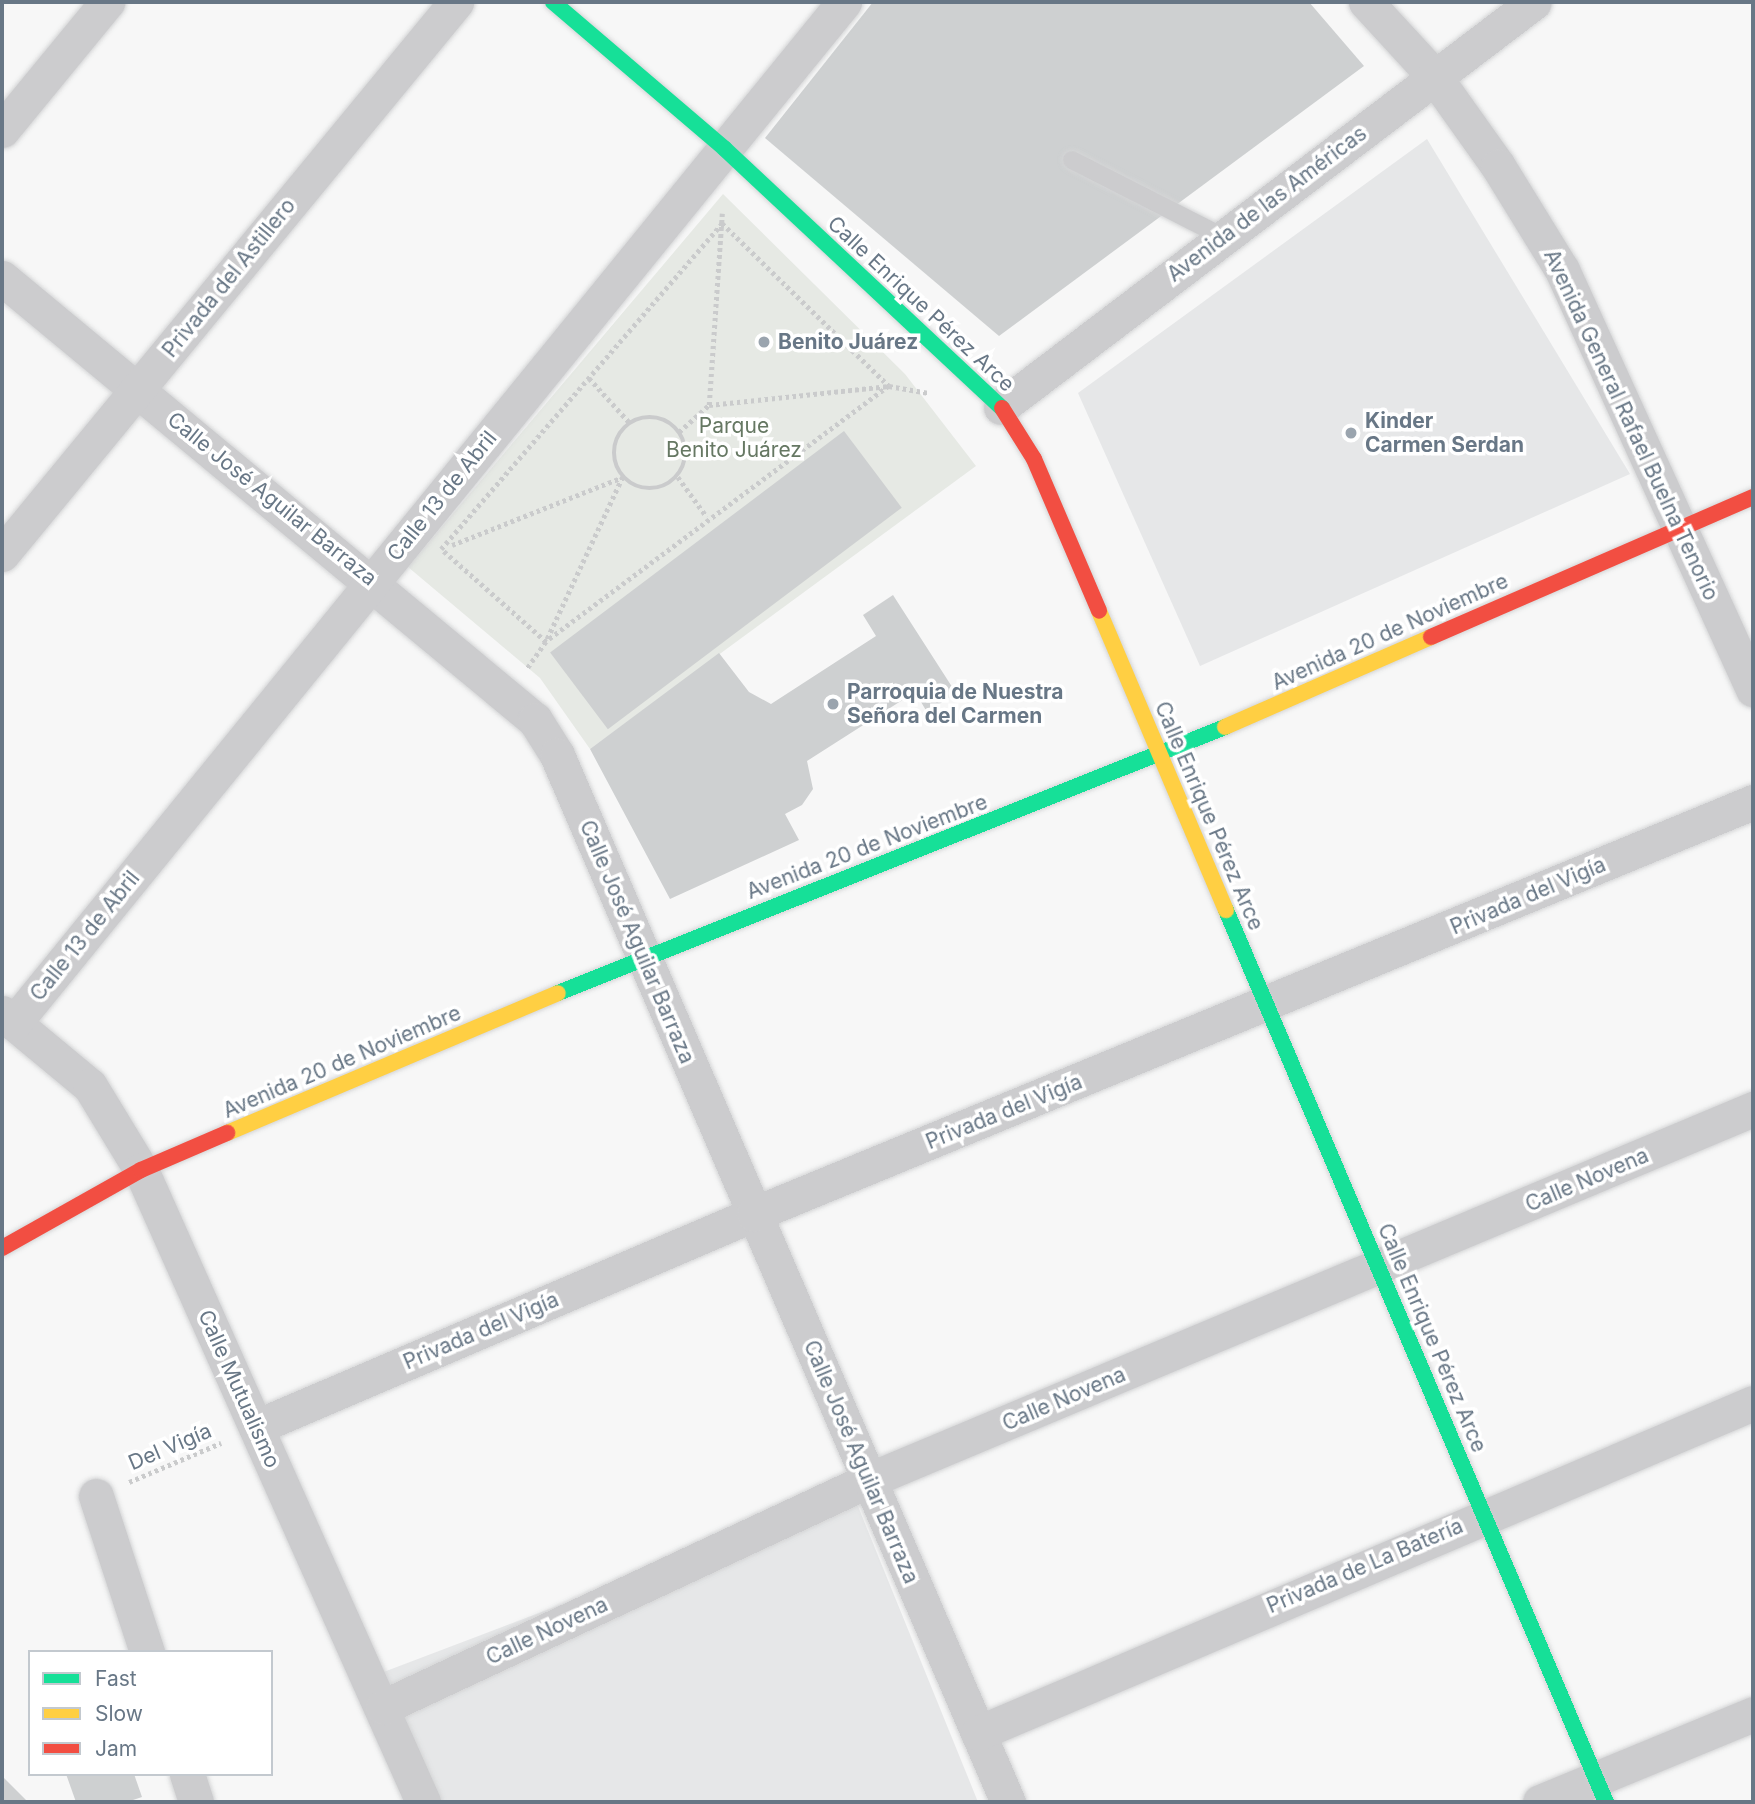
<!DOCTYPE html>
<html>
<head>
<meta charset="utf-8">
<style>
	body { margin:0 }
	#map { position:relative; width:1755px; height:1804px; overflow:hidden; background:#f7f7f7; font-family:Inter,sans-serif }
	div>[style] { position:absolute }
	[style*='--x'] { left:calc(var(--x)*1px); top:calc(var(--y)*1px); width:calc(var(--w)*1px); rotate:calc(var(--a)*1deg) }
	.built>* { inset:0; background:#e6e7e8 }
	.green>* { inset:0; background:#e6e9e4 }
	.building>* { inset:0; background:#ced0d1; transform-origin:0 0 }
	.path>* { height:4.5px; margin-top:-2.25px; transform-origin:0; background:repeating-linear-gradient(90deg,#cacbcc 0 3.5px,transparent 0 7px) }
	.path>.ring { margin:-2.25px; padding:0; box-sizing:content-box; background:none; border:4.5px solid #cacbcc; border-radius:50% }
	.roads { filter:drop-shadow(0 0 2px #d4d5d6) drop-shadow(0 0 2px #d4d5d6) }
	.lane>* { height:18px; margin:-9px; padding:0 9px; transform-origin:9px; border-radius:9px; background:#ccccce }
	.street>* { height:35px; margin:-17.5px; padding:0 17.5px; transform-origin:17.5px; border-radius:17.5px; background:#ccccce }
	.fast>* { height:16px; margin:-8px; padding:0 8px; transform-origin:8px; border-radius:8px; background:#16e098 }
	.slow>* { height:16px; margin:-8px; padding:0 8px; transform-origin:8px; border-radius:8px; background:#ffcf43 }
	.jam>* { height:16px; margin:-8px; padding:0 8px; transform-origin:8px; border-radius:8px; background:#f24e42 }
	.dots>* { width:19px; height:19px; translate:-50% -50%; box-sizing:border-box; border:4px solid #fff; border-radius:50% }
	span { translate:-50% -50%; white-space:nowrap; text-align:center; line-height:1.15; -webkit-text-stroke:7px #fff; paint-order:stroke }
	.street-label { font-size:21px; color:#687786 }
	.poi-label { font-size:21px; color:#687786; font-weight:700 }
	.left { translate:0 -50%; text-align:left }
	.park-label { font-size:21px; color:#667863 }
	.frame { position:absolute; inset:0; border:4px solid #687786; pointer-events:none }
	.legend { position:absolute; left:28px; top:1650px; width:245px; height:126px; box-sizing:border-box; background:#fff; border:2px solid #c3c9cf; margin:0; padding:9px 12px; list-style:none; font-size:21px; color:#687786 }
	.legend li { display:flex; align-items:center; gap:14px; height:35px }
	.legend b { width:35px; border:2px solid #c3c9cf }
</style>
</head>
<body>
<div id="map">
	<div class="built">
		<div style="clip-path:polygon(1427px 139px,1630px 474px,1200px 666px,1078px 393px)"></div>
		<div style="clip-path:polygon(853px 1494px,978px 1802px,437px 1802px,381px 1673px)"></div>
	</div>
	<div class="green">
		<div style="clip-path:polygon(723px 194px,905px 374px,976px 466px,590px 749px,540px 678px,408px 567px)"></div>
	</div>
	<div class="building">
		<div style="clip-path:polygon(873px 2px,1309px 2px,1364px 66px,999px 336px,765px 138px)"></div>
		<div style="left:844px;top:431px;width:96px;height:368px;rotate:53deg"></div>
		<div style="clip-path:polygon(893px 595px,956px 693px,927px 712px,915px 692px,807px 761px,813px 789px,802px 805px,785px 814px,799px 840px,670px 899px,590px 749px,719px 653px,749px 692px,771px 704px,876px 636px,863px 615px)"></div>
		<div style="clip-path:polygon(66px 1774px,134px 1774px,142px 1797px,127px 1802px,76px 1802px)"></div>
		<div style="clip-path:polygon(2px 1776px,28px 1802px,2px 1802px)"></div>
	</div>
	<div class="path">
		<div style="--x:722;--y:223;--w:233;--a:44.3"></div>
		<div style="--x:889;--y:386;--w:428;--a:143.3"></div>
		<div style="--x:546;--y:642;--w:140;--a:-138.5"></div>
		<div style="--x:441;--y:549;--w:430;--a:-49.2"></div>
		<div style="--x:589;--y:378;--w:61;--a:47.7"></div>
		<div style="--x:709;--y:405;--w:192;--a:-86.1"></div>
		<div class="ring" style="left:614px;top:417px;width:67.5px;height:67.5px"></div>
		<div style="--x:679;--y:432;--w:40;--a:-42"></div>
		<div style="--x:709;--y:405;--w:181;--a:-6"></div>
		<div style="--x:889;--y:386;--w:39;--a:10"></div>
		<div style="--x:678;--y:477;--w:49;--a:54.1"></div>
		<div style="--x:452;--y:545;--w:184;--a:-21.7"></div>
		<div style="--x:623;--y:477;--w:182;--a:115"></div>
		<div style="--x:546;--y:642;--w:32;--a:125"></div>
		<div style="--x:129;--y:1482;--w:100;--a:-23"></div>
	</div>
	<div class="roads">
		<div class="lane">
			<div style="--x:1072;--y:160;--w:169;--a:27"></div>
		</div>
		<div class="street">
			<div style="--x:1366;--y:2;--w:100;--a:47.4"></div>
			<div style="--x:1434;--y:76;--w:110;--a:54.6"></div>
			<div style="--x:1498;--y:166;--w:122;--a:58.4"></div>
			<div style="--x:1562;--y:270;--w:461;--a:65.5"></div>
			<div style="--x:2;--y:130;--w:166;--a:-50.6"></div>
			<div style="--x:2;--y:278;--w:692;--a:39.67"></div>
			<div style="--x:535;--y:720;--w:41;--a:57.8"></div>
			<div style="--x:557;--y:755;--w:1140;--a:66.7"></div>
			<div style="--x:1001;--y:407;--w:669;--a:-37.23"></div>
			<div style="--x:2;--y:554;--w:715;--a:-50.56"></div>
			<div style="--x:2;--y:1013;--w:114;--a:39.7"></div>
			<div style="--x:90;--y:1086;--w:98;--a:58.7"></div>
			<div style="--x:141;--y:1170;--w:692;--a:65.95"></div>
			<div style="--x:14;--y:1023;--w:1316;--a:-50.89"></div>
			<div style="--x:256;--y:1427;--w:542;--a:-23.16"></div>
			<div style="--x:754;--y:1214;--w:1081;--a:-22.41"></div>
			<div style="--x:96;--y:1496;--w:164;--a:71.9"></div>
			<div style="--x:383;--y:1707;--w:536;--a:-25.04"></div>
			<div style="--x:869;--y:1480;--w:959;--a:-22.77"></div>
			<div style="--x:978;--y:1733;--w:842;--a:-23.06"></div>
			<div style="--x:187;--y:1774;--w:29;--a:72"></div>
			<div style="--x:1540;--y:1802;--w:230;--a:-22.4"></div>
		</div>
		<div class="fast">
			<div style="--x:553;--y:2;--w:226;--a:40.5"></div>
			<div style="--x:725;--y:149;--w:379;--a:43.1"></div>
			<div style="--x:1226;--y:910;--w:970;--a:66.93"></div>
			<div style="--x:558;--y:993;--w:718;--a:-21.74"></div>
		</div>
		<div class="slow">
			<div style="--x:1099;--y:611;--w:325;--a:67"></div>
			<div style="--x:1225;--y:727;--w:225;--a:-23.6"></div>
			<div style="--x:227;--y:1133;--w:359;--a:-22.9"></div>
		</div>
		<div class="jam">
			<div style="--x:1002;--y:408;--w:60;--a:57.9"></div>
			<div style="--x:1034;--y:459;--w:165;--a:66.8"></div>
			<div style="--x:1431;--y:637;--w:351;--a:-23.5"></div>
			<div style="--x:2;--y:1248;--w:159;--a:-29.3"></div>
			<div style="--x:141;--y:1170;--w:94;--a:-23.3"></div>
		</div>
	</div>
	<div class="dots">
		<div style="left:764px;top:342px;background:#9aa4ae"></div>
		<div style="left:1351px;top:433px;background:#9aa4ae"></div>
		<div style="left:833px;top:704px;background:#9aa4ae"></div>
	</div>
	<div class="street-label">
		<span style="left:1267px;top:204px;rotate:-37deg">Avenida de las Américas</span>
		<span style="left:229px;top:278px;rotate:-51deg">Privada del Astillero</span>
		<span style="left:921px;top:304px;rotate:43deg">Calle Enrique Pérez Arce</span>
		<span style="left:1631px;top:425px;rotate:65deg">Avenida General Rafael Buelna Tenorio</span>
		<span style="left:442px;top:496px;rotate:-51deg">Calle 13 de Abril</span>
		<span style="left:272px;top:499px;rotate:39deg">Calle José Aguilar Barraza</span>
		<span style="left:1390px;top:632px;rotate:-24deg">Avenida 20 de Noviembre</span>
		<span style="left:1209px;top:816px;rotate:67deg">Calle Enrique Pérez Arce</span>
		<span style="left:867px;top:847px;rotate:-21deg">Avenida 20 de Noviembre</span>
		<span style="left:1528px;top:896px;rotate:-23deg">Privada del Vigía</span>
		<span style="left:85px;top:936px;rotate:-51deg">Calle 13 de Abril</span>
		<span style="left:637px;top:942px;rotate:67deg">Calle José Aguilar Barraza</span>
		<span style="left:342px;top:1062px;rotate:-23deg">Avenida 20 de Noviembre</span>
		<span style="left:1004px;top:1112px;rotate:-22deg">Privada del Vigía</span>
		<span style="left:1587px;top:1180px;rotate:-23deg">Calle Novena</span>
		<span style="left:481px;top:1331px;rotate:-23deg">Privada del Vigía</span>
		<span style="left:1432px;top:1338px;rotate:67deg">Calle Enrique Pérez Arce</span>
		<span style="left:239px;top:1389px;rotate:66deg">Calle Mutualismo</span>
		<span style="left:1064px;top:1399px;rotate:-23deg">Calle Novena</span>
		<span style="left:170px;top:1447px;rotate:-23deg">Del Vigía</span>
		<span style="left:861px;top:1462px;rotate:67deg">Calle José Aguilar Barraza</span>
		<span style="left:1365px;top:1566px;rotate:-23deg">Privada de La Batería</span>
		<span style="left:547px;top:1631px;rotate:-25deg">Calle Novena</span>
	</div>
	<div class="poi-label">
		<span class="left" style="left:778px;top:342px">Benito Juárez</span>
		<span class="left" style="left:1365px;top:433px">Kinder<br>Carmen Serdan</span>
		<span class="left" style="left:847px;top:704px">Parroquia de Nuestra<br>Señora del Carmen</span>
	</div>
	<div class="park-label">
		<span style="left:734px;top:438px">Parque<br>Benito Juárez</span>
	</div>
	<div class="frame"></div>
	<ul class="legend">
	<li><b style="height:9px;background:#16e098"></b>Fast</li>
	<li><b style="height:9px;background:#ffcf43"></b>Slow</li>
	<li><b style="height:9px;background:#f24e42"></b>Jam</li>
	</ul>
</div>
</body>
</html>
